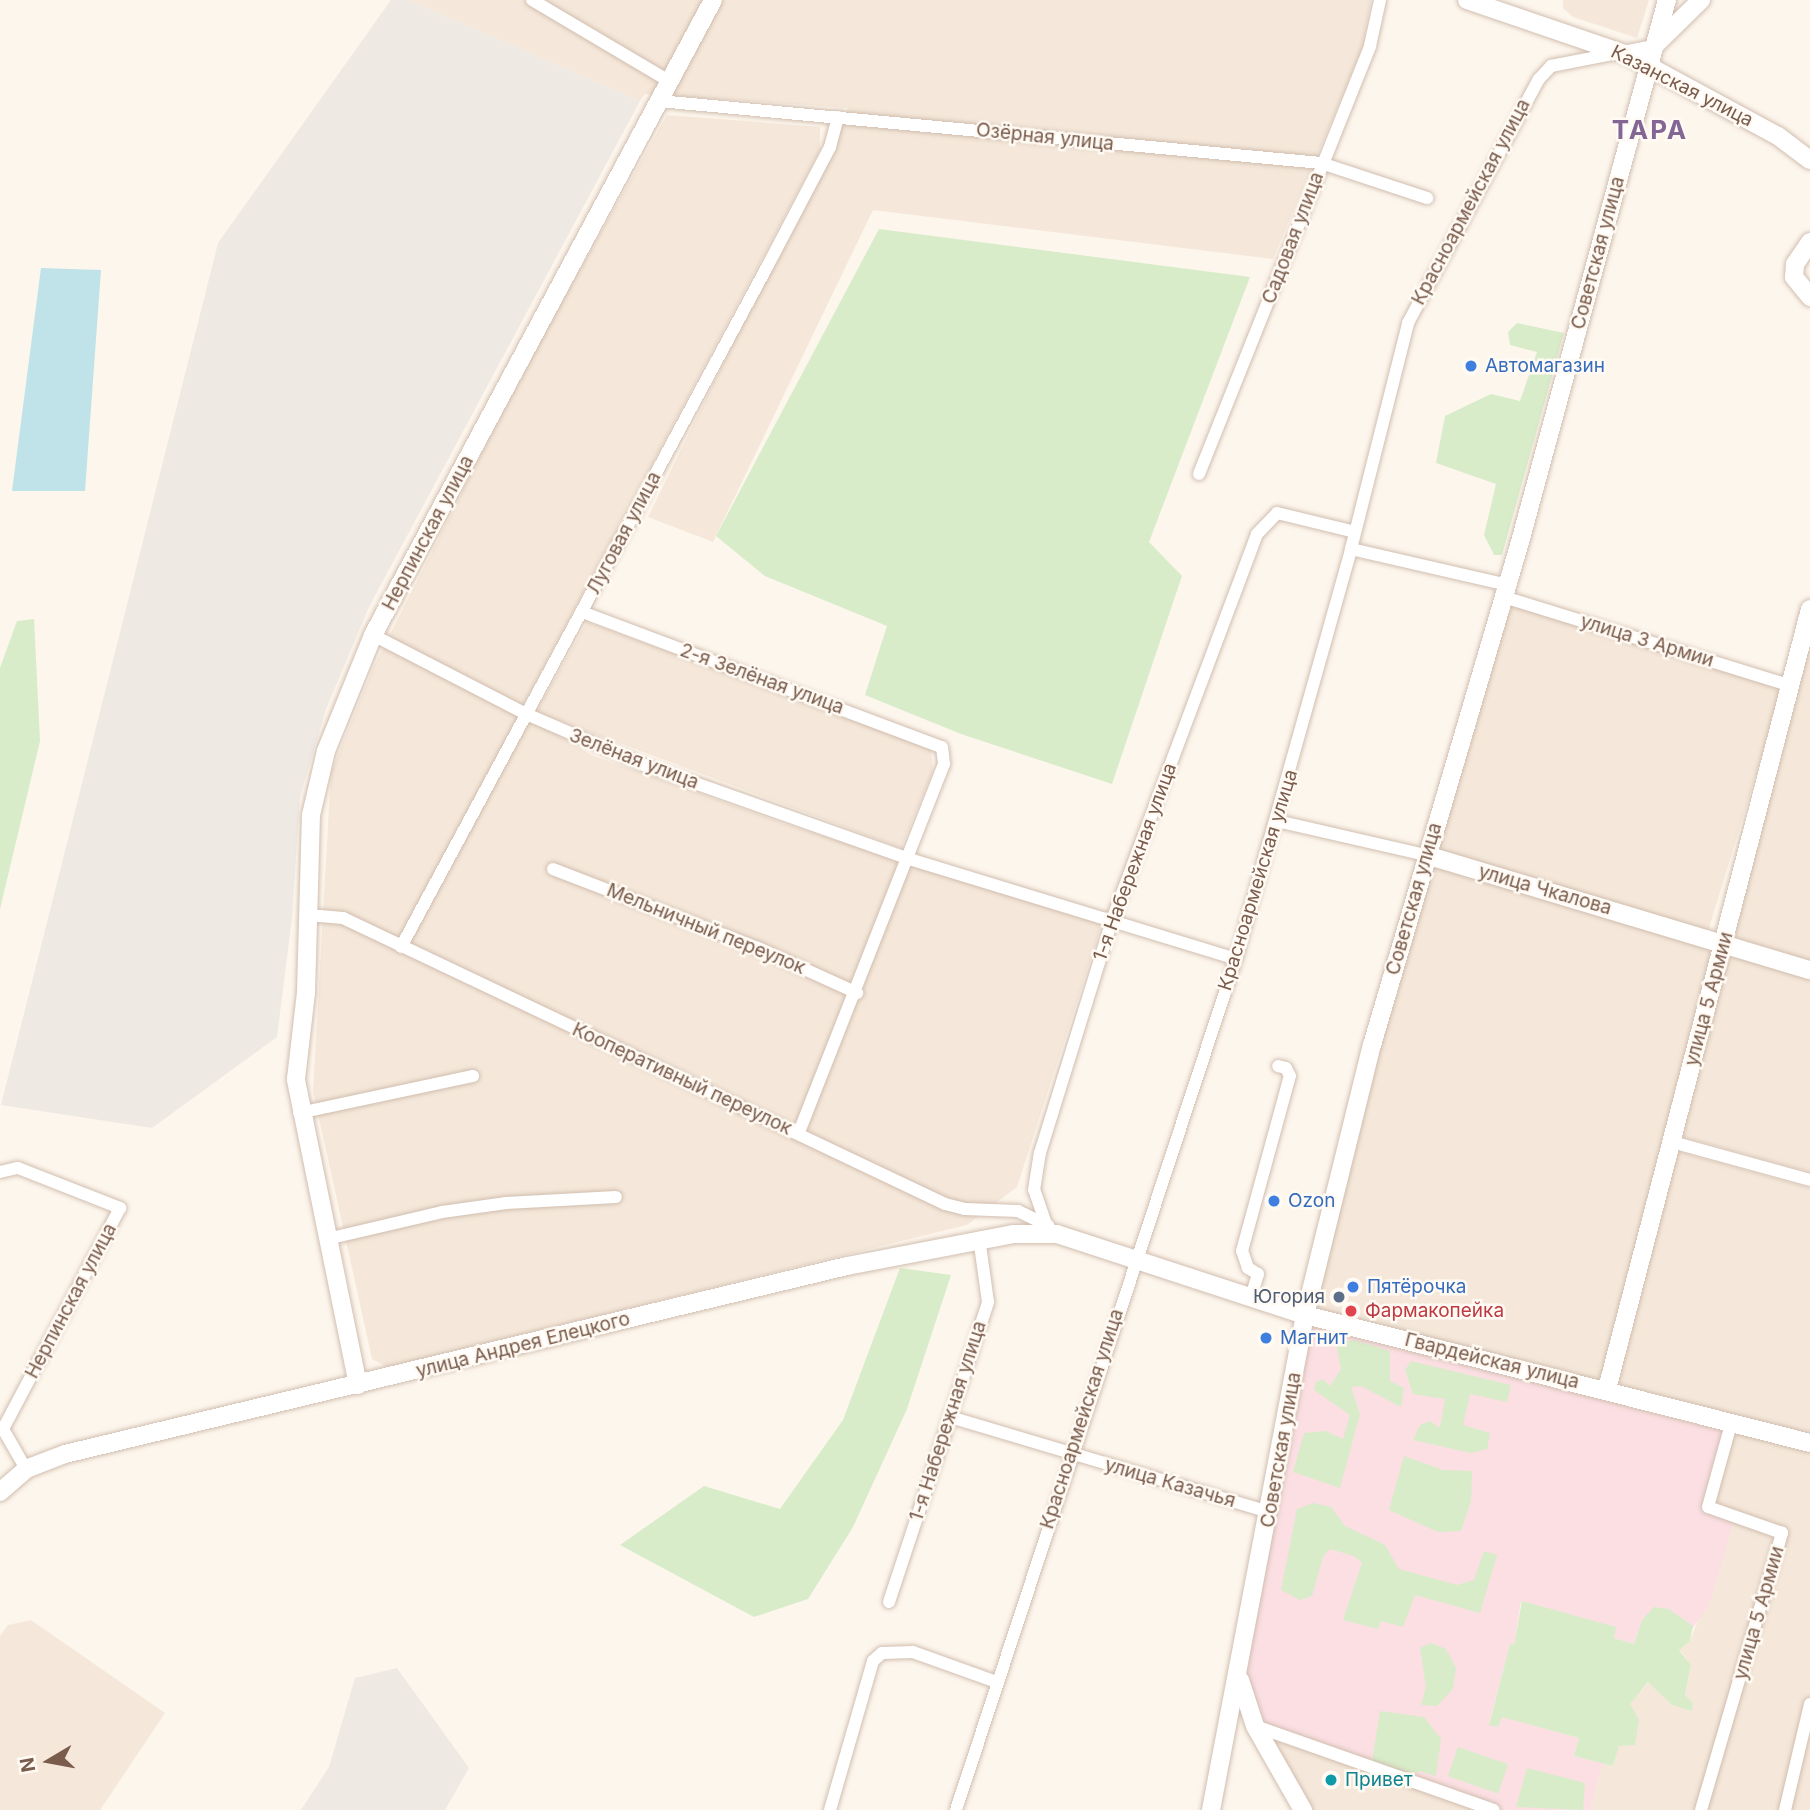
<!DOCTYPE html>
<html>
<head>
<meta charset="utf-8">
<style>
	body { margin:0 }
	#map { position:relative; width:1810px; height:1810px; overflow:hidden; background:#fdf6ec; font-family:Inter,sans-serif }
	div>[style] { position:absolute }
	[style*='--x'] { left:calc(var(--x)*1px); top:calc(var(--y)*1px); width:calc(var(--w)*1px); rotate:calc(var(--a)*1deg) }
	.residential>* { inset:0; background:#f5e8da; transform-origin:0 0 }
	.industrial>* { inset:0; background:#efe9e4 }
	.medical>* { inset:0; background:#fbdfe3 }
	.green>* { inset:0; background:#d8ecc9; transform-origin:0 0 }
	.water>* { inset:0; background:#bfe3e8 }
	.roads { filter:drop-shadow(0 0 2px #d1beb0) drop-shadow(0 0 2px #d1beb0) }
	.minor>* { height:12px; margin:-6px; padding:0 6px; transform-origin:6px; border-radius:6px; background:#fff }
	.secondary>* { height:18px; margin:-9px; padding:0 9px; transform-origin:9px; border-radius:9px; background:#fff }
	.dots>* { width:19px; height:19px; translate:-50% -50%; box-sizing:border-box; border:4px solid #fffaf3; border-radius:50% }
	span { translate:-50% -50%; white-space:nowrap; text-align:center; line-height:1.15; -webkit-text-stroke:5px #fffaf3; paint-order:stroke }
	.street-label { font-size:19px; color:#7a5c4d }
	.shop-label { font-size:19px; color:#366cbe }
	.left { translate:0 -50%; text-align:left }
	.service-label { font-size:19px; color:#4e5e75 }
	.right { translate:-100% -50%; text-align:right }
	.health-label { font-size:19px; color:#be3a42 }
	.culture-label { font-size:19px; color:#0d838f }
	.district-label { font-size:26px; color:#846695; font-weight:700; letter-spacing:2px }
	.north { position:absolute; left:14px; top:1726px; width:70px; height:70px; -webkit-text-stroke:5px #fffaf3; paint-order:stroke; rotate:260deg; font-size:19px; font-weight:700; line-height:28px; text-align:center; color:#7a5c4d }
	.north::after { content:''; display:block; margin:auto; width:24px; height:32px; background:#7a5c4d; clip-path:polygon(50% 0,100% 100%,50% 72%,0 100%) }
</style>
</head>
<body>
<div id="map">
	<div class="residential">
		<div style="clip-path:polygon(408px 0,1371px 0,1362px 49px,1273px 259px,873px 210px,713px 542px,648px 517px,848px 108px,645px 94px,640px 101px)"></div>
		<div style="clip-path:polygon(1563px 0,1649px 0,1637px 38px,1573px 17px,1563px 8px)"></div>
		<div style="clip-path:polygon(667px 115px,820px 127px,820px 150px,520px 711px,591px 755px,785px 824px,1102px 924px,1017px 1187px,967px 1225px,387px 1367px,372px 1359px,313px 1091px,331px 772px,373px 668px,528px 362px)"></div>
		<div style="left:1507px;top:604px;width:288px;height:258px;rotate:17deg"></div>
		<div style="clip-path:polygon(587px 622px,931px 748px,933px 771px,901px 848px,536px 712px)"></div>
		<div style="clip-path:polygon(1810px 634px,1810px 961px,1732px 937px)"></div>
		<div style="clip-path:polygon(1430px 862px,1715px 946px,1601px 1382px,1312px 1310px,1377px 1047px)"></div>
		<div style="clip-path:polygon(1728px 951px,1810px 976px,1810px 1172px,1680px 1136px)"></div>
		<div style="clip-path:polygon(1676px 1151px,1810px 1188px,1810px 1437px,1614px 1385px)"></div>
		<div style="clip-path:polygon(1731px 1424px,1810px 1443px,1810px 1810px,1590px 1810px,1603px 1763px,1613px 1766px,1629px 1704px,1649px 1682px,1672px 1705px,1692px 1710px,1685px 1695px,1691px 1665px,1679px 1649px,1690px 1641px,1700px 1615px,1709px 1605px,1708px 1507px)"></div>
		<div style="clip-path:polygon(31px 1620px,165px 1713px,100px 1810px,0 1810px,0 1636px,8px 1625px)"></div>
		<div style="clip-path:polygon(1255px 1726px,1494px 1810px,1303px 1810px)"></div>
	</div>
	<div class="industrial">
		<div style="clip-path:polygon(391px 0,408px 0,640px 101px,369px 607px,326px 709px,300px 797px,292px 918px,277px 1037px,152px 1128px,1px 1105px,218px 243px)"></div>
		<div style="clip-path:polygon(397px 1668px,469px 1768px,445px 1810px,301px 1810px,329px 1767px,355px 1678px)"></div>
	</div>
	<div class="medical">
		<div style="clip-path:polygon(1305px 1315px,1731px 1424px,1709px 1507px,1735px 1517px,1709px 1605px,1692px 1629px,1642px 1620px,1634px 1644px,1614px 1638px,1615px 1627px,1521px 1602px,1514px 1645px,1510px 1645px,1489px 1724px,1501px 1716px,1579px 1738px,1574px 1756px,1603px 1763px,1590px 1810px,1494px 1810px,1255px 1726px,1239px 1676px)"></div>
	</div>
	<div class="green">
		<div style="clip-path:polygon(879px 229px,1250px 277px,1149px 542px,1182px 576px,1112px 784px,961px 734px,865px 695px,887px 626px,765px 576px,716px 536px)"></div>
		<div style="clip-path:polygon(1517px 323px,1564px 333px,1502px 555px,1494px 555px,1484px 535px,1496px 484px,1436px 463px,1445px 416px,1491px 394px,1520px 401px,1537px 352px,1510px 345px,1508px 332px)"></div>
		<div style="clip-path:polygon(34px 619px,40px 741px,0 909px,0 668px,17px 621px)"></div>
		<div style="clip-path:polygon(900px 1268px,951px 1275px,907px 1409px,853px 1527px,808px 1599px,754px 1617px,620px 1545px,704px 1486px,780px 1509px,843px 1420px)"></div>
		<div style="clip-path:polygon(1354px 1340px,1390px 1351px,1390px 1381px,1404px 1388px,1401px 1407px,1361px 1386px,1351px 1387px,1360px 1414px,1340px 1488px,1293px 1472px,1304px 1433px,1326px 1431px,1343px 1439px,1350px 1415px,1314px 1390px,1316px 1382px,1323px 1379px,1330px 1386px,1341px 1369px,1336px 1343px)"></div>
		<div style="clip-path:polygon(1411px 1361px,1511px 1385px,1507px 1402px,1470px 1394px,1463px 1425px,1490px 1433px,1487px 1449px,1471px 1453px,1413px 1440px,1420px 1425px,1430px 1421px,1440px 1428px,1445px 1399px,1413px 1394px,1405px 1370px)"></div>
		<div style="clip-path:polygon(1404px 1456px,1443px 1470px,1472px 1471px,1471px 1501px,1461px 1531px,1438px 1532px,1389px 1510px)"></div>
		<div style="clip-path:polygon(1313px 1503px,1331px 1507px,1345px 1526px,1385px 1545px,1399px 1569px,1457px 1585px,1474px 1580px,1484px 1551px,1497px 1555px,1480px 1613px,1415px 1595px,1403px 1627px,1381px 1621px,1378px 1629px,1343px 1620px,1362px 1563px,1354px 1556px,1330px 1549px,1323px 1557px,1312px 1596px,1300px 1600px,1281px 1590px,1297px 1509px)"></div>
		<div style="clip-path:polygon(1522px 1601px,1616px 1627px,1614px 1638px,1634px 1644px,1642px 1620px,1654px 1607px,1669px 1609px,1693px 1626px,1690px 1641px,1679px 1650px,1691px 1665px,1685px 1695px,1693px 1703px,1692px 1711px,1672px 1705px,1648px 1682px,1630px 1704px,1639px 1720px,1635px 1745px,1619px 1746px,1613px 1766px,1574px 1756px,1579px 1738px,1502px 1717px,1498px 1727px,1489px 1725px,1510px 1644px,1514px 1645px)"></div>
		<div style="clip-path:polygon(1431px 1643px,1446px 1649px,1456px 1668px,1453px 1689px,1437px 1706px,1421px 1705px,1426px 1687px,1420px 1648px)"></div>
		<div style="clip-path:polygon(1380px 1711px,1424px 1717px,1441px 1739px,1436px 1776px,1418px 1771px,1409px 1780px,1371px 1767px)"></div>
		<div style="left:1458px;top:1747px;width:53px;height:31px;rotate:19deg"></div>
		<div style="clip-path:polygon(1527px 1768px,1585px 1783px,1583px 1810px,1516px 1807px)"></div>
	</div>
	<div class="water">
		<div style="clip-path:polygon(41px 268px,101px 270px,85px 491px,12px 491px)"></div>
	</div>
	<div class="roads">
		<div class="minor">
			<div style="--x:532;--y:0;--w:159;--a:30.6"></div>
			<div style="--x:659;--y:101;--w:665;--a:5.35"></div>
			<div style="--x:1321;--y:163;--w:112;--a:18.3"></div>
			<div style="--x:1199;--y:474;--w:461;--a:-68.2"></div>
			<div style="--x:1370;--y:46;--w:47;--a:-77.7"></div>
			<div style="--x:1351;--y:549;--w:161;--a:12.9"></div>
			<div style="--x:1504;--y:597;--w:300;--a:17.2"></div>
			<div style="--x:582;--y:612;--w:384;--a:20.6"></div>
			<div style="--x:942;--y:747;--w:17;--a:83"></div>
			<div style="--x:944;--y:764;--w:396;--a:111.5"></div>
			<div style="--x:373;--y:635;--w:172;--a:27.3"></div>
			<div style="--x:526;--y:714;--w:129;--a:23.4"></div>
			<div style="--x:644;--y:765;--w:278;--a:19.5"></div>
			<div style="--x:906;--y:858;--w:345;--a:17"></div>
			<div style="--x:1277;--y:821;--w:153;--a:12.9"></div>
			<div style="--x:553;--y:869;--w:220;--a:21.1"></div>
			<div style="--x:758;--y:948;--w:109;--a:24.4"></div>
			<div style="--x:308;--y:915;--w:35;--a:5"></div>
			<div style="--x:343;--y:918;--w:666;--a:25.41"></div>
			<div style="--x:945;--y:1204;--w:21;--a:14"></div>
			<div style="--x:965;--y:1209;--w:53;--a:2.2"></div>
			<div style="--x:1018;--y:1211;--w:34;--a:26"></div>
			<div style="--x:401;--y:947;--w:772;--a:-61.71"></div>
			<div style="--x:767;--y:267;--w:136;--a:-62.3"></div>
			<div style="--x:830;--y:147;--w:31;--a:-75"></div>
			<div style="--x:299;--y:1113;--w:178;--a:-12"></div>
			<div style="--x:1672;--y:1142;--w:143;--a:15.4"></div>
			<div style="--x:0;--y:1172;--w:18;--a:-13"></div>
			<div style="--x:18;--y:1168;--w:110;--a:21.4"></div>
			<div style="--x:120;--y:1208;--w:250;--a:117.9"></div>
			<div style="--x:3;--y:1429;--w:46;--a:60.1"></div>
			<div style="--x:1046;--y:1224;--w:36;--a:-109"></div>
			<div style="--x:1034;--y:1190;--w:37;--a:-81"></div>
			<div style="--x:1040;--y:1153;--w:244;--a:-72.8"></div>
			<div style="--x:1112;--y:920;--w:412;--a:-69.4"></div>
			<div style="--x:1257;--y:534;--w:29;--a:-46"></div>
			<div style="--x:1277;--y:513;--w:80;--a:13.7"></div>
			<div style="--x:327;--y:1239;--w:118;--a:-13.2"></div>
			<div style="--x:442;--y:1212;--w:65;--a:-8"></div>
			<div style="--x:506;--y:1203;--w:110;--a:-3.1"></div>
			<div style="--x:1251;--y:1297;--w:24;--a:-73"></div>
			<div style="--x:1258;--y:1274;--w:12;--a:-149"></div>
			<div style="--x:1248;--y:1268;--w:18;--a:-109"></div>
			<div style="--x:1242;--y:1251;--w:181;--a:-74.7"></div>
			<div style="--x:1290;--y:1076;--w:9;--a:-117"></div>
			<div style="--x:1286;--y:1068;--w:8;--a:-166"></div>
			<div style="--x:950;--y:1417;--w:333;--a:16.6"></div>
			<div style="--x:889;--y:1602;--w:316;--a:-71.7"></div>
			<div style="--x:988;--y:1302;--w:65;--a:-98"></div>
			<div style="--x:1255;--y:1726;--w:253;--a:19.4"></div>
			<div style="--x:830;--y:1810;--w:155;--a:-73.9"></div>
			<div style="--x:873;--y:1661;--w:12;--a:-42"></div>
			<div style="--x:882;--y:1653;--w:31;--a:-2"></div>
			<div style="--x:913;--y:1652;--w:89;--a:19.7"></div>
			<div style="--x:956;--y:1810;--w:896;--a:-71.79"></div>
			<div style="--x:1236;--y:959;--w:426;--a:-74.3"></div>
			<div style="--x:1351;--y:549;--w:233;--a:-75.8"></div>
			<div style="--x:1408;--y:323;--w:277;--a:-61.8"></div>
			<div style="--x:1539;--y:79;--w:18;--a:-47"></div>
			<div style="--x:1551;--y:66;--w:105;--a:-11"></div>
			<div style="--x:1701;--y:1810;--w:289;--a:-73.7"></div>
			<div style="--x:1782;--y:1533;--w:78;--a:-160.6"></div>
			<div style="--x:1708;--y:1507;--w:86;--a:-74.5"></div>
			<div style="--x:1785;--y:1810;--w:109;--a:-76.7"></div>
		</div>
		<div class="secondary">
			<div style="--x:1467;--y:0;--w:170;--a:18.9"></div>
			<div style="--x:1628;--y:55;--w:170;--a:28.4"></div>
			<div style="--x:1778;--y:136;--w:40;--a:37"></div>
			<div style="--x:1654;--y:46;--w:66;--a:-44.4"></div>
			<div style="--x:1810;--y:242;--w:27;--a:124"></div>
			<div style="--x:1795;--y:264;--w:13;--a:94"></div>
			<div style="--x:1794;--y:277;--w:26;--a:51"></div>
			<div style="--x:1426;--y:855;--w:401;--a:16.7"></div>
			<div style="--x:358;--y:1385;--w:312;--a:-101.5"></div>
			<div style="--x:296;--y:1079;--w:87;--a:-83.4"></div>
			<div style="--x:306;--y:993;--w:178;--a:-88.4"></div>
			<div style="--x:311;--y:815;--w:66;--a:-76.8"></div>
			<div style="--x:326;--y:751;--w:125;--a:-67.9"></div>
			<div style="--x:373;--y:635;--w:720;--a:-61.83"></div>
			<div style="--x:1607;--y:1389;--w:806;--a:-75.41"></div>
			<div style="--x:0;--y:1492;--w:35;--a:-41"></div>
			<div style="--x:26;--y:1469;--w:42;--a:-21"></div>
			<div style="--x:65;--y:1454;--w:804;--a:-13.52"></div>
			<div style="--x:847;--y:1266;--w:169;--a:-10.9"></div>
			<div style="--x:1013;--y:1234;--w:44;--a:0"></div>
			<div style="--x:1057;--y:1234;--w:261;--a:18.1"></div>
			<div style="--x:1305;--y:1315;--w:521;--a:14.22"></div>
			<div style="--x:1240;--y:1680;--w:48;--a:71.9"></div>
			<div style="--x:1255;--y:1726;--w:97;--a:60.3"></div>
			<div style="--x:1211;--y:1810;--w:504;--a:-79.25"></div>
			<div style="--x:1305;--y:1315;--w:278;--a:-76.1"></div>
			<div style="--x:1372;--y:1045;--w:524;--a:-73.6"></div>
			<div style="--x:1520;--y:542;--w:562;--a:-74.83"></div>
		</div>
	</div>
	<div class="dots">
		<div style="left:1471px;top:366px;background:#3f7fe0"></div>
		<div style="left:1274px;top:1201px;background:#3f7fe0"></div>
		<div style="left:1353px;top:1287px;background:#3f7fe0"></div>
		<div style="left:1339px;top:1297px;background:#5c6f8a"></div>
		<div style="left:1351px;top:1311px;background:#e0444e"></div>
		<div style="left:1266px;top:1338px;background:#3f7fe0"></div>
		<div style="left:1331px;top:1780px;background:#0f9aa8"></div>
	</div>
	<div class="street-label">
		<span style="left:1682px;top:86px;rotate:27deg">Казанская улица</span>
		<span style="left:1045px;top:137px;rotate:6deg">Озёрная улица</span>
		<span style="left:1471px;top:202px;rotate:-62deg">Красноармейская улица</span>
		<span style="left:1293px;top:238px;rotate:-69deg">Садовая улица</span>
		<span style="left:1598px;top:253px;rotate:-75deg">Советская улица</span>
		<span style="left:428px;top:533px;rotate:-62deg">Нерпинская улица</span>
		<span style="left:624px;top:533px;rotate:-62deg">Луговая улица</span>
		<span style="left:1647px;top:641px;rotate:17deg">улица 3 Армии</span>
		<span style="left:762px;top:679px;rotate:20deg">2-я Зелёная улица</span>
		<span style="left:634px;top:759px;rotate:21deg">Зелёная улица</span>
		<span style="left:1135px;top:862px;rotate:-70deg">1-я Набережная улица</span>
		<span style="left:1258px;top:880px;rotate:-73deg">Красноармейская улица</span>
		<span style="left:1545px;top:890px;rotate:16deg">улица Чкалова</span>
		<span style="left:1414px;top:899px;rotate:-74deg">Советская улица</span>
		<span style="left:706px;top:929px;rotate:22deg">Мельничный переулок</span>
		<span style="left:1709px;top:999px;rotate:-75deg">улица 5 Армии</span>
		<span style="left:682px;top:1079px;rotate:25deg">Кооперативный переулок</span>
		<span style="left:71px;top:1301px;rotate:-62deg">Нерпинская улица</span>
		<span style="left:523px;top:1345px;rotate:-14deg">улица Андрея Елецкого</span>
		<span style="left:1492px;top:1361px;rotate:14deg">Гвардейская улица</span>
		<span style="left:1082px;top:1419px;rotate:-72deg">Красноармейская улица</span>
		<span style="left:948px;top:1421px;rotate:-72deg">1-я Набережная улица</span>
		<span style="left:1281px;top:1450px;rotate:-80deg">Советская улица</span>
		<span style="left:1170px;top:1483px;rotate:16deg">улица Казачья</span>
		<span style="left:1759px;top:1613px;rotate:-74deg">улица 5 Армии</span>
	</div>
	<div class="shop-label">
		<span class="left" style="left:1485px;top:366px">Автомагазин</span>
		<span class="left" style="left:1288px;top:1201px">Ozon</span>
		<span class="left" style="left:1367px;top:1287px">Пятёрочка</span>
		<span class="left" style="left:1280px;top:1338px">Магнит</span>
	</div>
	<div class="service-label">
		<span class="right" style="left:1325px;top:1297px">Югория</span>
	</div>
	<div class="health-label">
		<span class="left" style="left:1365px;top:1311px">Фармакопейка</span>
	</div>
	<div class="culture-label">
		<span class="left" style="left:1345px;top:1780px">Привет</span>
	</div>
	<div class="district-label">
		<span style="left:1650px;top:130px">ТАРА</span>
	</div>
	<div class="north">N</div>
</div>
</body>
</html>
